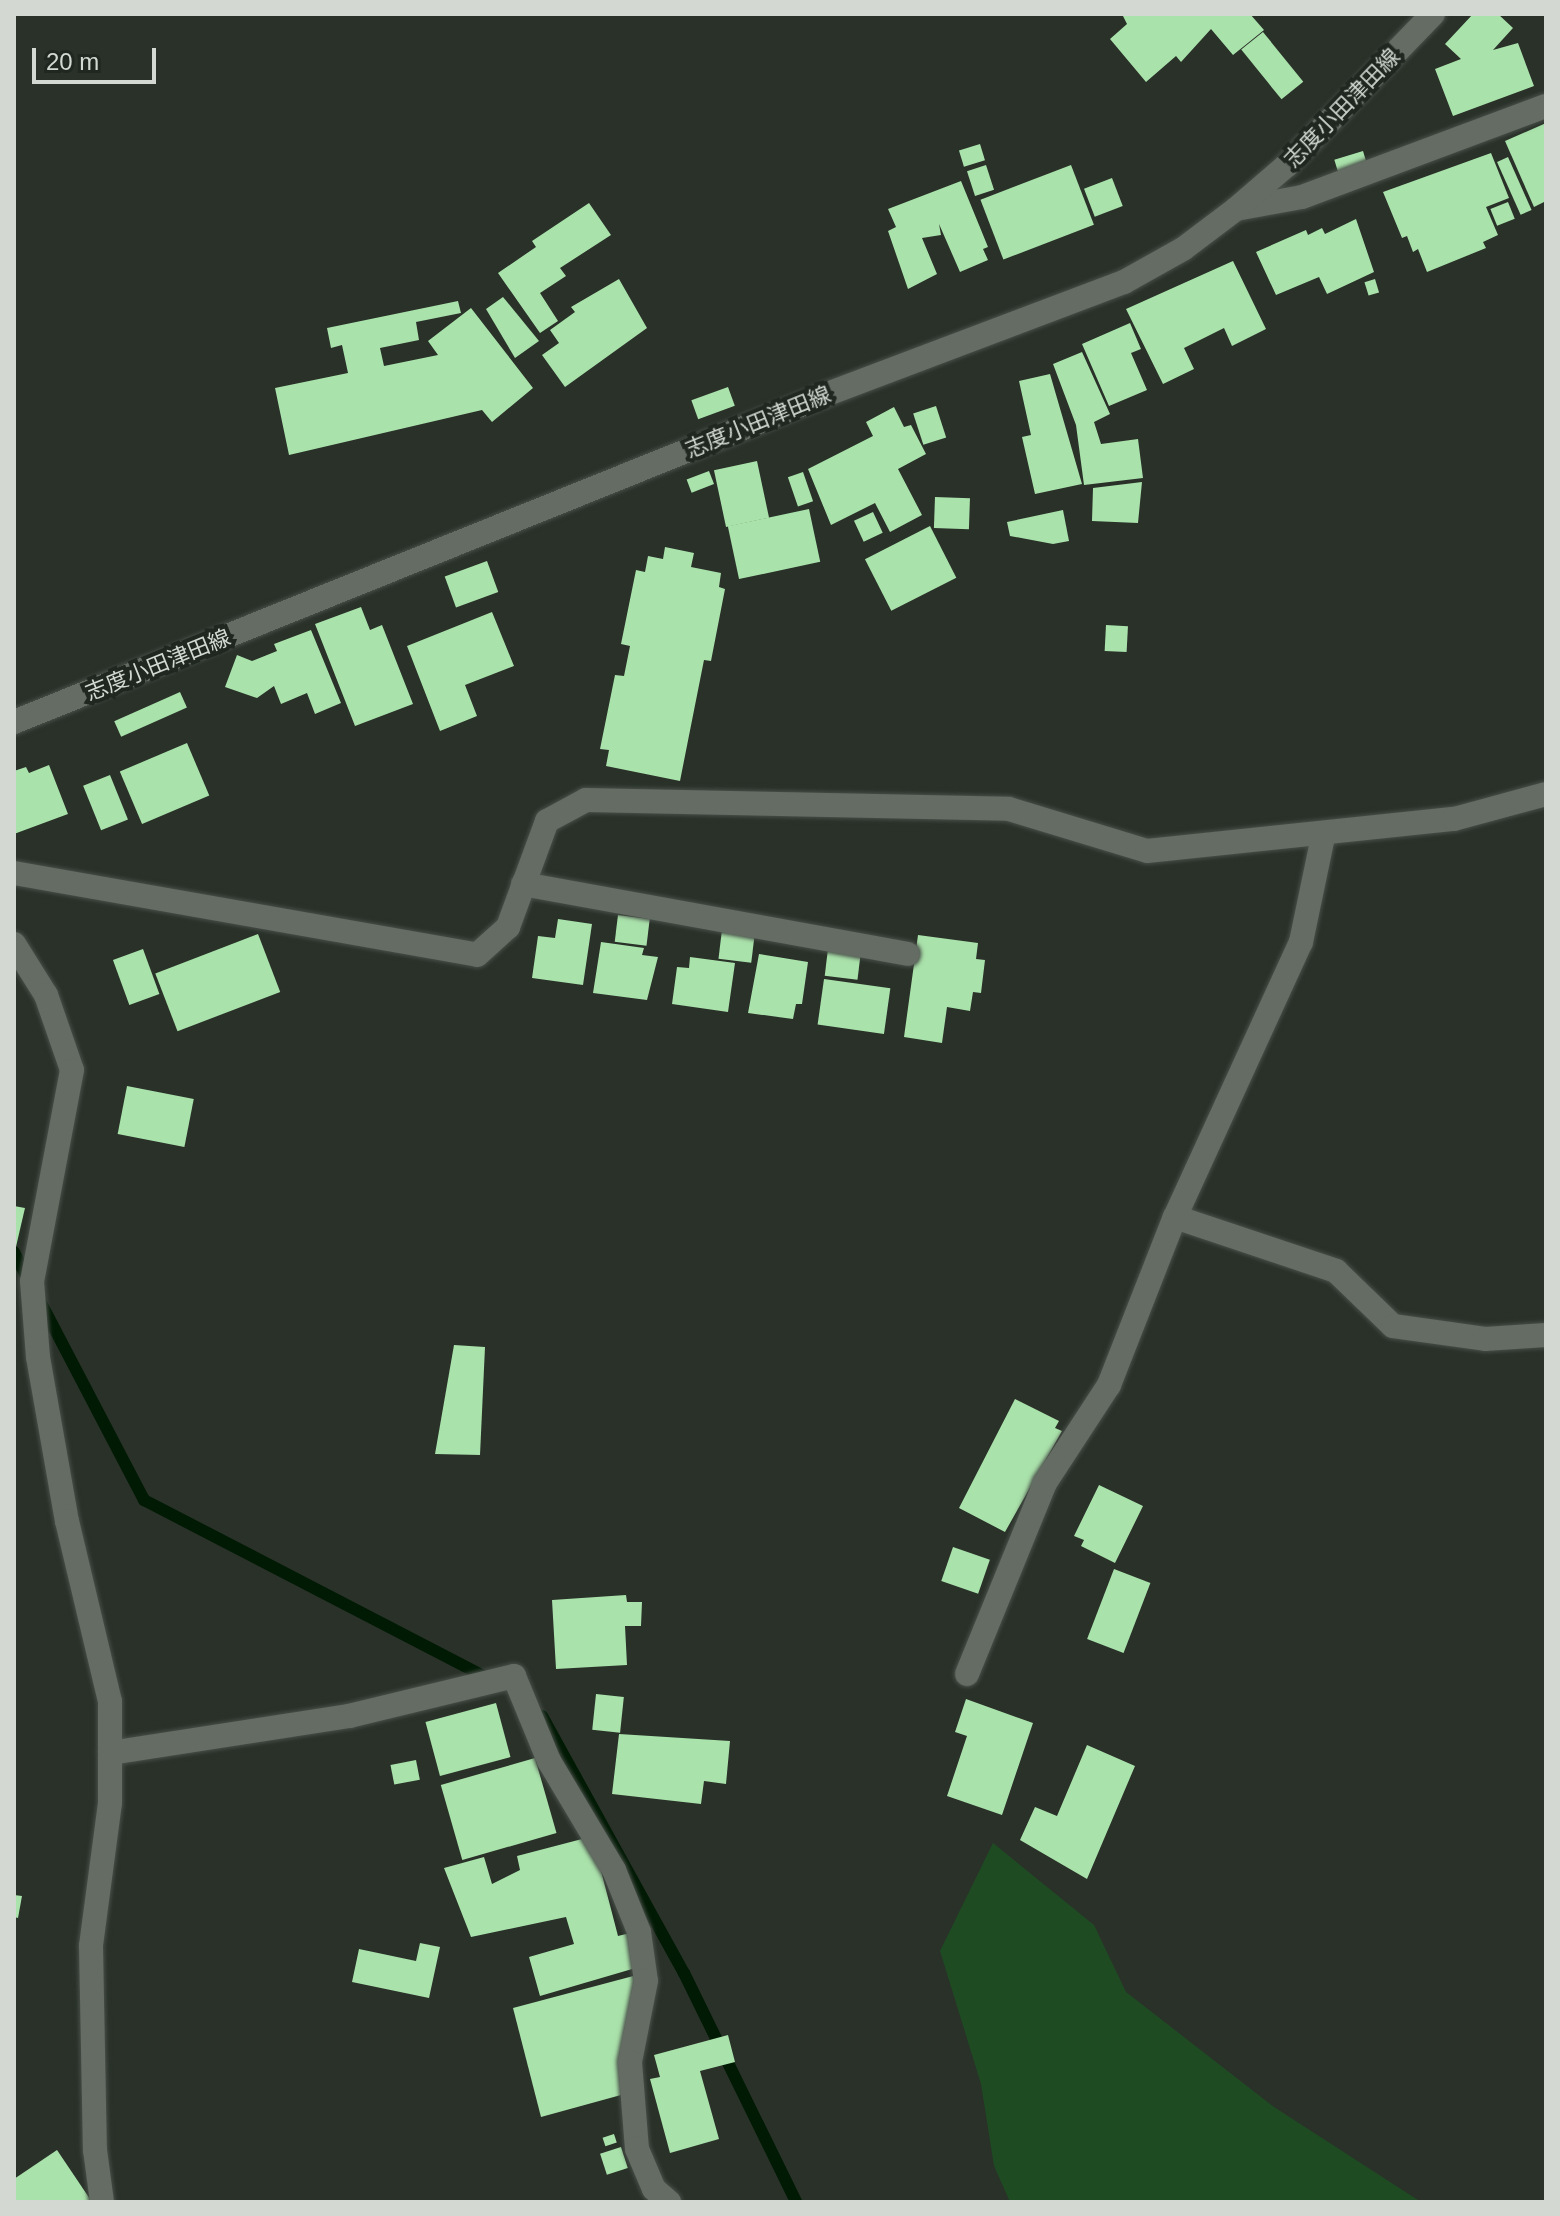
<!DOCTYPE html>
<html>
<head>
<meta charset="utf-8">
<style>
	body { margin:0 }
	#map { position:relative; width:1560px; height:2216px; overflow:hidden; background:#293129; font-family:Helvetica,"Noto Sans JP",sans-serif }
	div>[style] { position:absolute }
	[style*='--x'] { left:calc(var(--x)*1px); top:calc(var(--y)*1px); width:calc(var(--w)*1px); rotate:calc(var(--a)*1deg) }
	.green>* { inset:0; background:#1f4b23 }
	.stream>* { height:12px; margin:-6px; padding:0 6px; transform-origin:6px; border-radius:6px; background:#011a04 }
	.building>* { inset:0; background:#aae2ab; transform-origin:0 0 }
	.roads { filter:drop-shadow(0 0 2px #484e48) drop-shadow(0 0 2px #484e48) }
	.street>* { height:24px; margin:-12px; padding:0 12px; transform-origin:12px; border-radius:12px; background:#646c64 }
	.secondary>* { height:24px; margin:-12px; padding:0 12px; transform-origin:12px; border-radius:12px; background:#646c64 }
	span { translate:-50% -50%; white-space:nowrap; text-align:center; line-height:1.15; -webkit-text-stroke:8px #1f2720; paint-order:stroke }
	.street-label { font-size:22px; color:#d3d8d3 }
	.frame { position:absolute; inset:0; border:16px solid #d3d8d3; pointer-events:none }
	.scale { position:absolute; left:32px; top:48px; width:124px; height:36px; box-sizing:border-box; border:4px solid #d3d8d3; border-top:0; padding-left:10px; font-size:24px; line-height:28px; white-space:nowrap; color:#d3d8d3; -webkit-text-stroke:6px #1f2720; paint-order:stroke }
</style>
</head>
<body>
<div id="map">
	<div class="green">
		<div style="clip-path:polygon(993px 1843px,1094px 1925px,1126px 1992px,1274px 2107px,1421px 2202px,1010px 2202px,994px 2166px,981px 2084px,940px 1951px)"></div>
	</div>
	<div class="stream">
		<div style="--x:14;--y:1252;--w:33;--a:63"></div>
		<div style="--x:40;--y:1301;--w:225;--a:62.4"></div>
		<div style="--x:144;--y:1500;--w:389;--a:27.4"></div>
		<div style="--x:542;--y:1716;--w:294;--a:61.1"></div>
		<div style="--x:684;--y:1973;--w:255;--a:63.9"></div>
	</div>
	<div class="building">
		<div style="clip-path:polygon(1250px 14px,1264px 30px,1233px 55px,1211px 29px,1181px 62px,1176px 56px,1146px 82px,1110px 39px,1127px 24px,1122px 14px)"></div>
		<div style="clip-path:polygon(1473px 14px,1498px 14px,1513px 28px,1493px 50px,1518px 43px,1534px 86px,1453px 116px,1435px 69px,1461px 59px,1445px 44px)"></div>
		<div style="left:1263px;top:32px;width:64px;height:28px;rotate:51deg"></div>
		<div style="clip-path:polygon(1546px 123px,1546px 201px,1534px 207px,1505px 141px)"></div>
		<div style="left:980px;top:144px;width:17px;height:22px;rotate:73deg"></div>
		<div style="left:1363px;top:151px;width:14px;height:30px;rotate:73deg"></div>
		<div style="clip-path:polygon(1491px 153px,1509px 198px,1486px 207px,1498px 235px,1483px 242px,1486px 248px,1427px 272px,1418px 249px,1413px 252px,1407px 236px,1402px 238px,1383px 192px)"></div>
		<div style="left:1508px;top:157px;width:58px;height:12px;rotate:66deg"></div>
		<div style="left:986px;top:165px;width:26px;height:20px;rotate:72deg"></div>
		<div style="left:1071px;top:165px;width:64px;height:97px;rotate:69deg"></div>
		<div style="left:1112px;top:178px;width:30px;height:30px;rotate:69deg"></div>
		<div style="clip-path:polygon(961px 181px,988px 247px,983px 249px,988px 260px,960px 272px,939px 224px,941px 235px,922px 238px,937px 274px,908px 289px,888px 231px,896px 227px,888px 209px)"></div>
		<div style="left:1508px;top:202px;width:18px;height:19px;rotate:68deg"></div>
		<div style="clip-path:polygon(589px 203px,611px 235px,560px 268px,566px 276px,540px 293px,558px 321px,540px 333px,498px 273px,536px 247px,532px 241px)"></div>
		<div style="clip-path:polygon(1356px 219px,1374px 272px,1327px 294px,1319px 277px,1276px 295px,1256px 252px,1306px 230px,1308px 235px,1322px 228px,1325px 234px)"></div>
		<div style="clip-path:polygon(1233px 261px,1266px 329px,1232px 346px,1224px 328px,1184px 348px,1194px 369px,1163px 384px,1126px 309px)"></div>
		<div style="clip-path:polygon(619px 279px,647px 328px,565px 387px,542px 355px,559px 343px,550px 330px,575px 312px,571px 307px)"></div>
		<div style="left:1375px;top:279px;width:14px;height:11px;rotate:73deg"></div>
		<div style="clip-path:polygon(503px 297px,539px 341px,515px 358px,486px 309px)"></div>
		<div style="clip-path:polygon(458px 301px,461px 313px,416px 322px,419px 340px,380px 348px,384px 366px,438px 355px,428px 341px,471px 308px,533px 388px,492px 422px,482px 410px,289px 455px,275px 388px,348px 373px,342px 345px,331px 348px,327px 328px)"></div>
		<div style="clip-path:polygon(1130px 323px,1141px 349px,1131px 353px,1147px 390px,1109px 406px,1082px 344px)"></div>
		<div style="clip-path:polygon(1082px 352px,1110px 414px,1094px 422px,1101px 444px,1138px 439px,1143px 478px,1084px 485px,1076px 425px,1053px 364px)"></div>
		<div style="clip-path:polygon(1050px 374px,1082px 484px,1035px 494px,1022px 437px,1031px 435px,1019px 381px)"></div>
		<div style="left:728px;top:387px;width:20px;height:39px;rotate:70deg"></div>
		<div style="left:936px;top:406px;width:33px;height:24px;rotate:72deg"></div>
		<div style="clip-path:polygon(894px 407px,904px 427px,911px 425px,926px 454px,898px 469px,922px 515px,890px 532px,875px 503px,831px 525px,808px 469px,873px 436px,866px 422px)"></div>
		<div style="left:757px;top:461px;width:58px;height:44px;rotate:78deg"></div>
		<div style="left:709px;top:471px;width:14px;height:24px;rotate:69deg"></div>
		<div style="left:803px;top:472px;width:31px;height:16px;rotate:71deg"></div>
		<div style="clip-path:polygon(1142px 482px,1138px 523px,1092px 521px,1093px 488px)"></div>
		<div style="left:935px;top:497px;width:35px;height:31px;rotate:2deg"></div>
		<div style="left:809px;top:509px;width:54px;height:83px;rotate:78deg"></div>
		<div style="clip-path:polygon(1063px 510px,1069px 541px,1053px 544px,1010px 536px,1007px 522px)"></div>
		<div style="left:873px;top:512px;width:23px;height:21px;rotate:65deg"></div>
		<div style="left:930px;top:526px;width:58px;height:73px;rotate:63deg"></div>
		<div style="clip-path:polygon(665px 547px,694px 553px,691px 567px,721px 573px,719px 587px,725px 589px,711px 661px,704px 660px,680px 781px,606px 766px,609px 750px,600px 749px,615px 675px,624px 676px,630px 646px,621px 644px,636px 570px,645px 572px,648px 556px,663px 559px)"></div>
		<div style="left:487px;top:561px;width:33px;height:45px;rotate:70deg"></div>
		<div style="clip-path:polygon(361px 607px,370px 630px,382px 625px,413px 704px,355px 726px,315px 624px)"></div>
		<div style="clip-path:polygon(492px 612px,514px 666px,465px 685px,477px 716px,440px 731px,407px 646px)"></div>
		<div style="left:1106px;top:625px;width:22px;height:26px;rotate:3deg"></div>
		<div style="clip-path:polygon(311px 630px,341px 703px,315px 714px,307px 693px,281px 704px,274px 686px,257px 698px,225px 687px,237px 655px,252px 661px,277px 651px,274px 644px)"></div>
		<div style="left:180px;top:692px;width:17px;height:72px;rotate:66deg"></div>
		<div style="left:187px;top:743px;width:57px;height:73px;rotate:67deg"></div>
		<div style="clip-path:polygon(49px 765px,68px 814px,14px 834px,14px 771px,26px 767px,29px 773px)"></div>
		<div style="left:110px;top:775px;width:48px;height:29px;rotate:68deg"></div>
		<div style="left:618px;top:915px;width:32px;height:27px;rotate:7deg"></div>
		<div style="clip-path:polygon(558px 919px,592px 924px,583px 985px,532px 978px,538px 936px,555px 938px)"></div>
		<div style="left:722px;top:930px;width:33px;height:29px;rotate:7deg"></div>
		<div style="left:258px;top:934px;width:62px;height:110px;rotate:69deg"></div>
		<div style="clip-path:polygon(918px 935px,978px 943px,976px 959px,985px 960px,981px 993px,973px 992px,970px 1011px,947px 1007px,942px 1043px,904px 1037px)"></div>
		<div style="clip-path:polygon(601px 942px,644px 948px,642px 955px,658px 957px,647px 1000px,593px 993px)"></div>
		<div style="left:143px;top:949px;width:48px;height:32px;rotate:70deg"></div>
		<div style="left:828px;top:949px;width:33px;height:27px;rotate:7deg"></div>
		<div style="clip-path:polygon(759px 954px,808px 962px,802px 1004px,796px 1004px,793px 1019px,748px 1013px)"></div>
		<div style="clip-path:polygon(690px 957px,735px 963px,728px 1012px,672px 1004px,677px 967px,689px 968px)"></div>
		<div style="left:824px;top:979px;width:67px;height:46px;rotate:8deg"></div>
		<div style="left:127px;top:1086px;width:68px;height:49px;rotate:11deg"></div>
		<div style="clip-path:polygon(14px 1206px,25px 1208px,15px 1251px,14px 1251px)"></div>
		<div style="clip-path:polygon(454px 1345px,485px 1347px,480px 1455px,435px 1454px)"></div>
		<div style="clip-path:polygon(1015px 1399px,1059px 1421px,1055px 1428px,1062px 1431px,1005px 1532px,959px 1508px)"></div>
		<div style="clip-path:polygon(1099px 1485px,1143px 1506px,1115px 1563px,1081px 1546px,1084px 1540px,1074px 1536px)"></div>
		<div style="left:953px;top:1547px;width:39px;height:36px;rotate:19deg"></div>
		<div style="left:1114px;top:1569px;width:39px;height:75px;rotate:21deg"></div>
		<div style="clip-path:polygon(626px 1595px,627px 1602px,642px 1602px,641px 1626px,625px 1626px,627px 1665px,556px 1669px,552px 1600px)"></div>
		<div style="left:596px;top:1694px;width:28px;height:36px;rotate:6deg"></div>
		<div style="clip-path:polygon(966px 1699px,1033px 1723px,1002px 1815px,947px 1796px,967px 1736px,955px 1732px)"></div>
		<div style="left:496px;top:1703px;width:56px;height:73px;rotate:75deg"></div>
		<div style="clip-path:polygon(619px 1734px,730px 1741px,726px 1784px,704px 1781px,701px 1804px,612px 1794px)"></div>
		<div style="clip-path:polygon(1087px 1745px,1135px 1766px,1087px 1879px,1020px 1840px,1035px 1807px,1057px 1816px)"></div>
		<div style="left:535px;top:1758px;width:78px;height:98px;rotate:74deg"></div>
		<div style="left:416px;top:1760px;width:20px;height:26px;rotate:79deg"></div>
		<div style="clip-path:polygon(582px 1839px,599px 1863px,618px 1936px,630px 1933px,639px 1967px,540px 1996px,529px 1957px,574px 1944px,566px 1917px,471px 1937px,444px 1868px,484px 1857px,492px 1884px,520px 1870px,517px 1856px)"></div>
		<div style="clip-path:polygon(14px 1895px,22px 1896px,18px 1918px,14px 1917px)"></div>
		<div style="clip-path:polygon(420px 1943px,440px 1947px,429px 1998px,352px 1982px,359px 1949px,416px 1961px)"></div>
		<div style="clip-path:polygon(637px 1975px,621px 2095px,541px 2117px,513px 2008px)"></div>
		<div style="clip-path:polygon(728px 2035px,735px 2062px,700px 2071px,719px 2139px,670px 2153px,650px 2079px,660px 2077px,654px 2055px)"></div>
		<div style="left:614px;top:2134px;width:9px;height:12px;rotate:72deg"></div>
		<div style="left:621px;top:2147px;width:22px;height:22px;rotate:72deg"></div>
		<div style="clip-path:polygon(57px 2150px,92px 2202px,14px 2202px,14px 2179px)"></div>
	</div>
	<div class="roads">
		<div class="street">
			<div style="--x:1236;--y:209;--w:67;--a:-10.3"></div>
			<div style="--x:1302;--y:197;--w:260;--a:-20.5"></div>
			<div style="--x:14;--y:873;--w:470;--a:10"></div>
			<div style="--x:477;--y:955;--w:42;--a:-42.1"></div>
			<div style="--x:508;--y:927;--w:113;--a:-69.8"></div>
			<div style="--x:547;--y:821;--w:44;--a:-28.3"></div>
			<div style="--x:586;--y:800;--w:423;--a:1.2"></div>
			<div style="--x:1009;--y:809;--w:144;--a:16.9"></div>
			<div style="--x:1147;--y:851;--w:309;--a:-6"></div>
			<div style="--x:1454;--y:819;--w:95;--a:-15.2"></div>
			<div style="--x:523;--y:884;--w:391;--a:10.3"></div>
			<div style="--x:14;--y:944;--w:60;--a:57.9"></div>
			<div style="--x:46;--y:995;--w:79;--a:70.9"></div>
			<div style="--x:72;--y:1070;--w:215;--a:100.7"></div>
			<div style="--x:32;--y:1281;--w:76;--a:85.5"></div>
			<div style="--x:38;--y:1357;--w:167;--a:80"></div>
			<div style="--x:67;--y:1521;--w:185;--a:76.6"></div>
			<div style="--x:110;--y:1701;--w:102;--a:90"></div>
			<div style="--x:110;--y:1803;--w:144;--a:97.6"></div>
			<div style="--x:91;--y:1946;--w:204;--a:88.9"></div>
			<div style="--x:95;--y:2150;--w:52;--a:82.3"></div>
			<div style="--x:1175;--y:1217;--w:170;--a:18.5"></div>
			<div style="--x:1336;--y:1271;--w:79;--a:44"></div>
			<div style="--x:1393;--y:1326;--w:93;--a:8"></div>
			<div style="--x:1485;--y:1339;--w:61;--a:-3.8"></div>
			<div style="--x:967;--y:1674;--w:206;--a:-67.8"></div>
			<div style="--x:1045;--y:1483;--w:117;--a:-56.9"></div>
			<div style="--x:1109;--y:1385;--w:180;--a:-68.6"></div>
			<div style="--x:1175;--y:1217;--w:302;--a:-65.4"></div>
			<div style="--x:1301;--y:942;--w:107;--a:-78.2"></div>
			<div style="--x:110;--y:1753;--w:242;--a:-8.8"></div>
			<div style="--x:349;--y:1716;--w:170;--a:-13.6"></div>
			<div style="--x:514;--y:1676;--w:92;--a:67.6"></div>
			<div style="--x:549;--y:1761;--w:127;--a:59.2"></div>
			<div style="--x:614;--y:1870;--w:67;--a:68"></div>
			<div style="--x:639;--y:1932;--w:49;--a:81.9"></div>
			<div style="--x:646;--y:1981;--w:83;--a:101.2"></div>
			<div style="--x:630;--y:2062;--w:87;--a:85.4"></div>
			<div style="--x:637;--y:2149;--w:43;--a:67"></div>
			<div style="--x:654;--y:2189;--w:20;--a:41"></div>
		</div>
		<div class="secondary">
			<div style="--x:14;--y:722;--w:880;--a:-21.96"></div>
			<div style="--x:830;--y:393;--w:314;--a:-20.7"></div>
			<div style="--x:1124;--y:282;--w:68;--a:-29.2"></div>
			<div style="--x:1183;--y:249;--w:66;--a:-37"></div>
			<div style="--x:1236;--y:209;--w:67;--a:-40.8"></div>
			<div style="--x:1287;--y:165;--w:210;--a:-46"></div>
		</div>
	</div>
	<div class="street-label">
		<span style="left:1342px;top:108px;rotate:-46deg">志度小田津田線</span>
		<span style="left:758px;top:422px;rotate:-22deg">志度小田津田線</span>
		<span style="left:158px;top:665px;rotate:-22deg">志度小田津田線</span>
	</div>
	<div class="frame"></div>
	<div class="scale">20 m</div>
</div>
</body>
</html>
